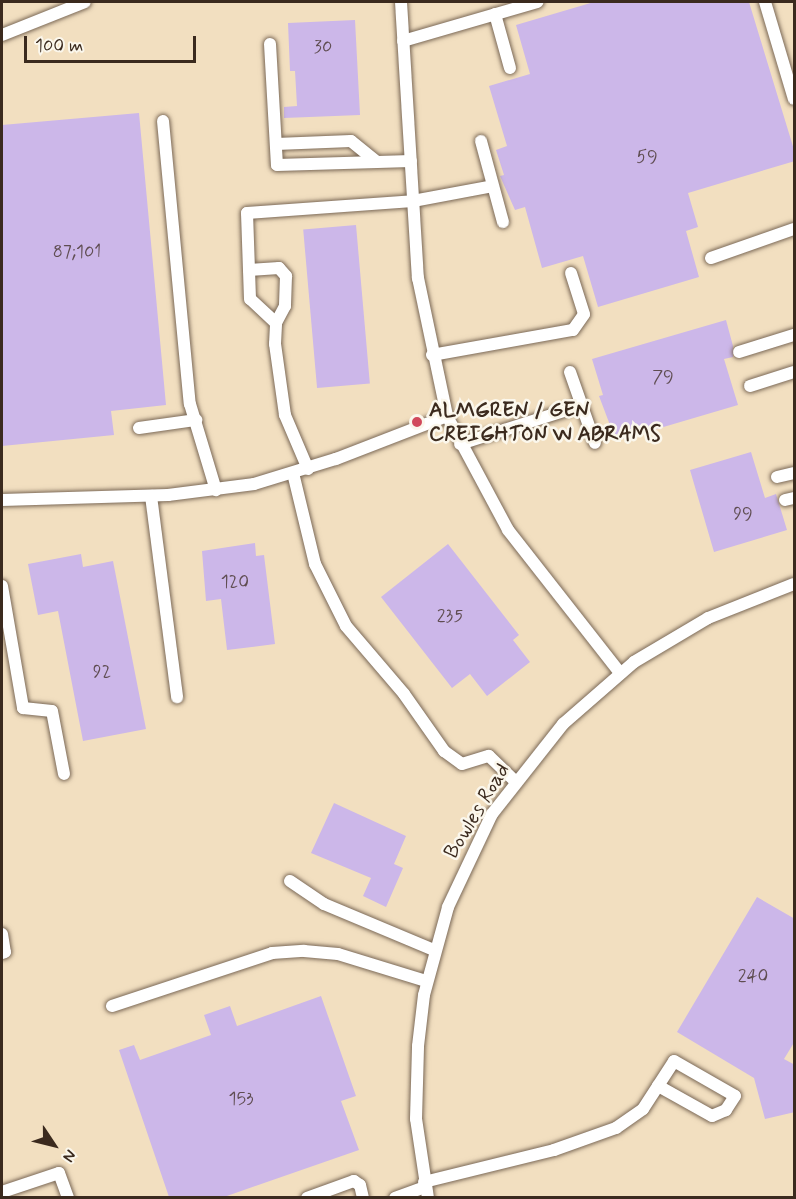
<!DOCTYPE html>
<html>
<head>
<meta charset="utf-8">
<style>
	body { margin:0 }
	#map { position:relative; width:796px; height:1199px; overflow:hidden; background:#f2dfc0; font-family:Mynerve,sans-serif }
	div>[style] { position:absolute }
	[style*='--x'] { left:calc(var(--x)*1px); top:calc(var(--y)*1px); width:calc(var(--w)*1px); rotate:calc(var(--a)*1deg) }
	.building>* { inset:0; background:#ccb7e9; transform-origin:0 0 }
	.roads { filter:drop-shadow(0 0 2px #7b6957) drop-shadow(0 0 2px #7b6957) }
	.minor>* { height:12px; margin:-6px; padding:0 6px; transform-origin:6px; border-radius:6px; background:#fff }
	.dots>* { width:16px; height:16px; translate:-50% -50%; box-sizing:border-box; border:3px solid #fbf7ec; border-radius:50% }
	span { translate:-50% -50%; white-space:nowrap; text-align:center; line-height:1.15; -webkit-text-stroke:5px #fbf7ec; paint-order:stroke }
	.number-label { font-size:18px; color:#5f4d51 }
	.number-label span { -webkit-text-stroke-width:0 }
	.poi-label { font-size:21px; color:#3b2a1e; font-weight:700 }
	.left { translate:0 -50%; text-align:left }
	.street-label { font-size:21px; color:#3b2a1e }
	.frame { position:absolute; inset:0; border:3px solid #3b2a1e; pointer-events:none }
	.north { position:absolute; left:24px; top:1115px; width:60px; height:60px; -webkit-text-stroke:4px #fbf7ec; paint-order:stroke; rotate:125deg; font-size:16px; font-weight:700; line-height:24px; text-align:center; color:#3b2a1e }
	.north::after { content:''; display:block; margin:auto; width:21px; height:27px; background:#3b2a1e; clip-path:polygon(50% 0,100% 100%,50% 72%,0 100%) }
	.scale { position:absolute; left:24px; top:36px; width:172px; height:27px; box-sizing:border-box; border:3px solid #3b2a1e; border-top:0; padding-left:8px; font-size:18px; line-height:21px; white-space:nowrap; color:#3b2a1e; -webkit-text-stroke:4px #fbf7ec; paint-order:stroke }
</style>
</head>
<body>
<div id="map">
	<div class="building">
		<div style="clip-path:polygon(594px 2px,749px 2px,795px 153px,795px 161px,688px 193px,698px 227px,686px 231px,699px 277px,598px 307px,583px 256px,542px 268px,525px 207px,515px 210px,500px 176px,504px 175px,496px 150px,507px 146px,489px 86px,530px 74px,516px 25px)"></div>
		<div style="clip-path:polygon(355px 20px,360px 115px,284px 118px,284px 107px,297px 106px,295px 71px,290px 71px,288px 23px)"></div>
		<div style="clip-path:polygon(139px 113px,166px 405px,111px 411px,114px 435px,2px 446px,2px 125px)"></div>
		<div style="left:356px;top:225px;width:159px;height:53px;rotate:85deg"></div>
		<div style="clip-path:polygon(726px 320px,733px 346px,733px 357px,724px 359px,738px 405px,616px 441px,599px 396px,603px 395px,592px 359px)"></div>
		<div style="clip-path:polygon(751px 452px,765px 498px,776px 494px,787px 530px,714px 552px,690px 470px)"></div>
		<div style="clip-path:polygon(255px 543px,256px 556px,264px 555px,275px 644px,227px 650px,221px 599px,206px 601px,202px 551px)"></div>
		<div style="clip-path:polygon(448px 544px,519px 635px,513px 640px,530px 662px,487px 696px,470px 674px,452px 688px,381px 597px)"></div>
		<div style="clip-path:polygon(81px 554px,83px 567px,113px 561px,146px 729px,83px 741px,58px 611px,38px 615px,28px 564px)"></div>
		<div style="clip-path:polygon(334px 803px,406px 836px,394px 864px,403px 868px,386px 907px,363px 896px,371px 878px,311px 853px)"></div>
		<div style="clip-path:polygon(757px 897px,795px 919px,795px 1041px,784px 1059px,795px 1065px,795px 1112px,765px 1119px,754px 1078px,677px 1032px)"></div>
		<div style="clip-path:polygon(321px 996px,356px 1096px,341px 1101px,359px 1150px,224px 1197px,169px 1197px,119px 1050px,134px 1045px,140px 1060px,211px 1035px,204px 1015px,230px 1006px,237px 1026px)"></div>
	</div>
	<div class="roads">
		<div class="minor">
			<div style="--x:401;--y:2;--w:277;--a:86.5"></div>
			<div style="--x:418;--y:278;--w:141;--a:78.1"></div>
			<div style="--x:447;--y:416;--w:129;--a:61.8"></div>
			<div style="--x:508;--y:530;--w:182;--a:51.9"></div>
			<div style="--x:765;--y:2;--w:101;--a:73.4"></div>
			<div style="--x:495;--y:14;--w:56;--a:74.5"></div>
			<div style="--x:2;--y:35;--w:89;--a:-21.7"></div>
			<div style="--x:403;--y:41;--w:140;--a:-16.2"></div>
			<div style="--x:270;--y:44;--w:121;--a:86.7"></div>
			<div style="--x:277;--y:165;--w:134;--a:-1.7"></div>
			<div style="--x:163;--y:121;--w:284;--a:84.6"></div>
			<div style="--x:190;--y:404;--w:90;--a:73.2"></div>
			<div style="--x:481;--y:141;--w:84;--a:74.8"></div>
			<div style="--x:276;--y:144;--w:75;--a:-2.3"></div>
			<div style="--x:351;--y:141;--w:33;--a:39"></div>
			<div style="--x:711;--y:258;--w:88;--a:-19.3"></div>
			<div style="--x:249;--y:270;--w:30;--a:-4"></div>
			<div style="--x:279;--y:268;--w:11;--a:49"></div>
			<div style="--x:286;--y:276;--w:30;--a:92"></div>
			<div style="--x:285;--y:306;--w:19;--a:118"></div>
			<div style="--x:739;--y:352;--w:58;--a:-17.2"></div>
			<div style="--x:432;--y:355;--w:143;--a:-10.1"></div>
			<div style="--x:573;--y:330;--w:19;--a:-55"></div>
			<div style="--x:584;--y:314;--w:43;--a:-107.6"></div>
			<div style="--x:570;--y:372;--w:75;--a:70.6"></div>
			<div style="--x:750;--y:386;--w:46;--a:-17.7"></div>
			<div style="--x:139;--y:428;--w:58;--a:-8"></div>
			<div style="--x:460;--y:444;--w:126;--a:-17.6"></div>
			<div style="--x:308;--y:469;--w:59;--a:-113.1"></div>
			<div style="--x:285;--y:415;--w:72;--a:-98"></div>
			<div style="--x:275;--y:344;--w:21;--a:-87"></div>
			<div style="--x:276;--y:323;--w:35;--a:-137"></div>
			<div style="--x:250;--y:299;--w:86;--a:-92"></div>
			<div style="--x:247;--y:213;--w:166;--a:-4.1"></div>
			<div style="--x:413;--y:201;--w:81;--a:-10.6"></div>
			<div style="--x:293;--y:473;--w:94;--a:76.4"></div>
			<div style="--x:315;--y:564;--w:69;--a:63.4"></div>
			<div style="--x:346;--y:626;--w:89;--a:49.5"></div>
			<div style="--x:404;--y:694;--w:70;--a:54.9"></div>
			<div style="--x:444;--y:751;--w:22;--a:36"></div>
			<div style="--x:462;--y:764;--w:28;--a:-17"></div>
			<div style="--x:489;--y:756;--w:36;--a:44"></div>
			<div style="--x:777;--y:477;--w:17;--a:-13"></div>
			<div style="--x:151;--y:496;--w:203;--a:82.6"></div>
			<div style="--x:2;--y:500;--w:166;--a:-1.7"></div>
			<div style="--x:168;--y:495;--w:87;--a:-7.3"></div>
			<div style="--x:254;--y:484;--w:86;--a:-17"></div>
			<div style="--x:336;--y:459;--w:119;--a:-21.2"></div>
			<div style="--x:785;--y:500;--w:9;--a:-13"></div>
			<div style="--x:2;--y:586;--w:124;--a:80.2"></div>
			<div style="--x:23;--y:708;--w:29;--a:6"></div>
			<div style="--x:52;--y:711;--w:64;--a:79.2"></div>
			<div style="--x:290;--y:881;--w:41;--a:34.1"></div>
			<div style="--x:324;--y:904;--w:119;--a:22.7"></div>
			<div style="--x:2;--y:934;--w:18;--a:81"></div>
			<div style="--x:5;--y:952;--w:3;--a:162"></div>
			<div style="--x:112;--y:1006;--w:169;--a:-18.3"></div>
			<div style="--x:272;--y:953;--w:32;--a:-4"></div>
			<div style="--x:304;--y:951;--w:34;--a:5"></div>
			<div style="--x:338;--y:954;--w:92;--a:17.1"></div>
			<div style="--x:424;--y:1182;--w:134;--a:-13.8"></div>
			<div style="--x:554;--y:1150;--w:66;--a:-19.5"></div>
			<div style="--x:616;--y:1128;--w:33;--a:-35"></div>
			<div style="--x:643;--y:1109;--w:57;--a:-57.1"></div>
			<div style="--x:674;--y:1061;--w:70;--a:29.8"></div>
			<div style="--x:735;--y:1096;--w:17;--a:123"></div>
			<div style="--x:726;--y:1110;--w:15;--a:157"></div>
			<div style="--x:712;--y:1116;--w:62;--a:-150.9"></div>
			<div style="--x:2;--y:1192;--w:60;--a:-18.4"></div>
			<div style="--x:59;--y:1173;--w:27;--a:70"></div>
			<div style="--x:307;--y:1198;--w:50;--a:-19.9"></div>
			<div style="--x:354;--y:1181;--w:7;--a:34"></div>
			<div style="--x:360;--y:1185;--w:13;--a:77"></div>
			<div style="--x:395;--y:1198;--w:33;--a:-20"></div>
			<div style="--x:428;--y:1198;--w:80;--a:-98.6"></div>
			<div style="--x:416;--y:1119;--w:73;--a:-88.4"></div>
			<div style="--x:418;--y:1046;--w:51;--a:-83.3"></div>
			<div style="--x:424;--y:995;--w:91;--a:-74.7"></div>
			<div style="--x:448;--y:907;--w:103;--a:-64.7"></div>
			<div style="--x:492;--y:814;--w:115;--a:-51.7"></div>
			<div style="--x:563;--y:724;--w:94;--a:-41.1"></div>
			<div style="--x:634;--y:662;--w:86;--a:-30.7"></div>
			<div style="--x:708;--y:618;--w:92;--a:-21.6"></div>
		</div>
	</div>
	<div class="dots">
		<div style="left:417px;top:422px;background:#d1495b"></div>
	</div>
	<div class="number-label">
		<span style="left:323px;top:47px">30</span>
		<span style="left:647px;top:157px">59</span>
		<span style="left:77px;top:252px">87;101</span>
		<span style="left:663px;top:377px">79</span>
		<span style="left:743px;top:514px">99</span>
		<span style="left:235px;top:582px">120</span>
		<span style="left:450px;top:616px">235</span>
		<span style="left:102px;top:672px">92</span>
		<span style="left:753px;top:976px">240</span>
		<span style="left:241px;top:1099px">153</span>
	</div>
	<div class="poi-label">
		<span class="left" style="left:429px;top:422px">ALMGREN / GEN<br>CREIGHTON W ABRAMS</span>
	</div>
	<div class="street-label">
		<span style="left:477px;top:811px;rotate:-59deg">Bowles Road</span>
	</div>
	<div class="frame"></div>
	<div class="north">N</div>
	<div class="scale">100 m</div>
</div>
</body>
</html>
